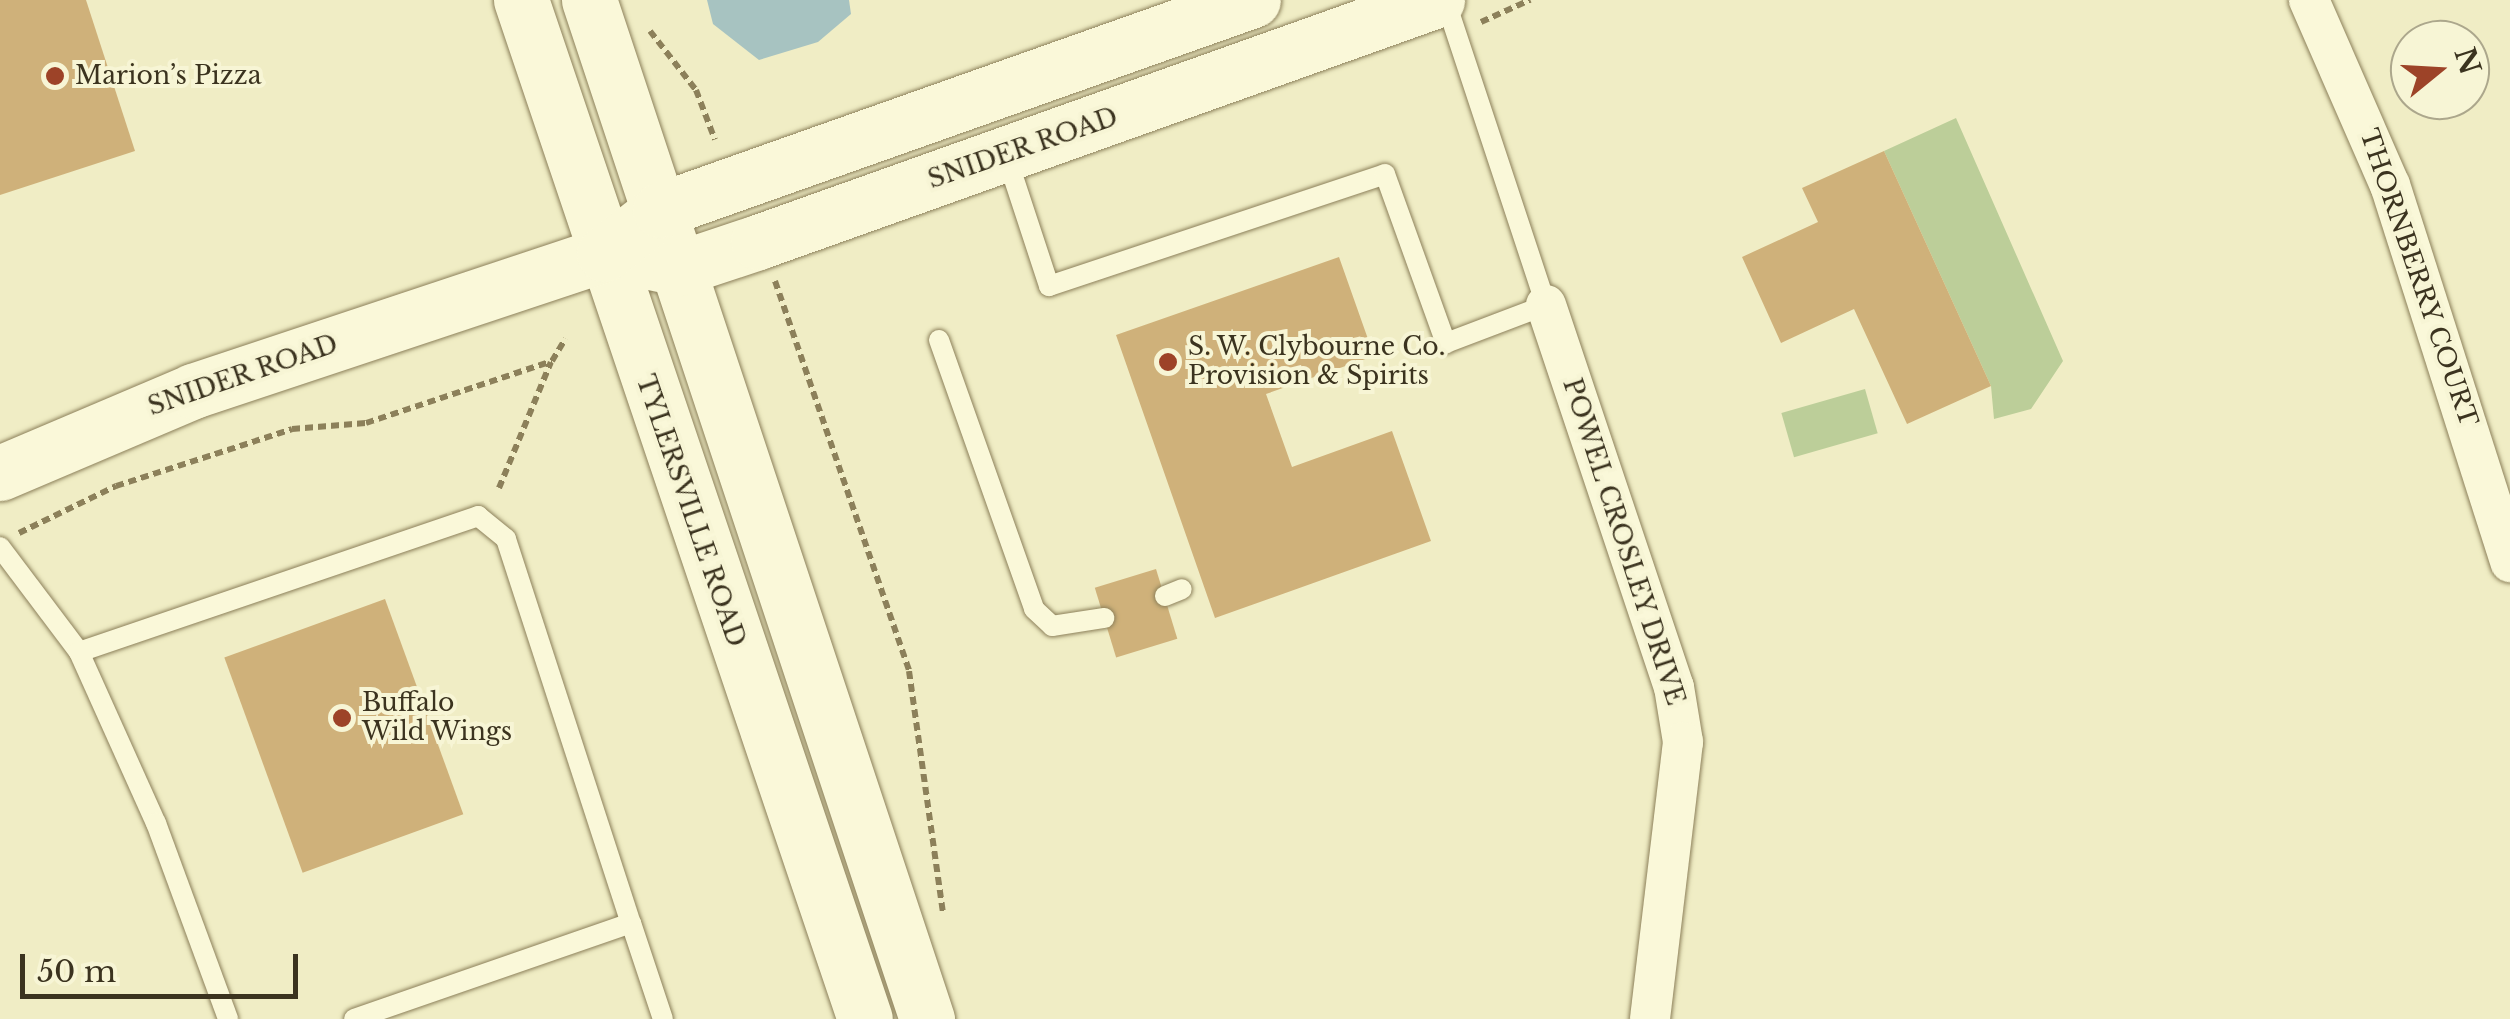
<!DOCTYPE html>
<html>
<head>
<meta charset="utf-8">
<style>
	body { margin:0 }
	#map { position:relative; width:2510px; height:1019px; overflow:hidden; background:#f0edc5; font-family:"Libre Baskerville",serif }
	div>[style] { position:absolute }
	[style*='--x'] { left:calc(var(--x)*1px); top:calc(var(--y)*1px); width:calc(var(--w)*1px); rotate:calc(var(--a)*1deg) }
	.green>* { inset:0; background:#bcce99; transform-origin:0 0 }
	.water>* { inset:0; background:#a7c3c1 }
	.building>* { inset:0; background:#cfb17a; transform-origin:0 0 }
	.path>* { height:6px; margin-top:-3px; transform-origin:0; background:repeating-linear-gradient(90deg,#8c805a 0 8px,transparent 0 13px) }
	.roads { filter:drop-shadow(0 0 2px #8c805a) drop-shadow(0 0 2px #8c805a) }
	.lane>* { height:20px; margin:-10px; padding:0 10px; transform-origin:10px; border-radius:10px; background:#faf8d9 }
	.street>* { height:40px; margin:-20px; padding:0 20px; transform-origin:20px; border-radius:20px; background:#faf8d9 }
	.secondary>* { height:55px; margin:-27.5px; padding:0 27.5px; transform-origin:27.5px; border-radius:27.5px; background:#faf8d9 }
	.dots>* { width:28px; height:28px; translate:-50% -50%; box-sizing:border-box; border:5px solid #f7f5d5; border-radius:50% }
	span { translate:-50% -50%; white-space:nowrap; text-align:center; line-height:1.15; -webkit-text-stroke:8px #f7f5d5; paint-order:stroke }
	.poi-label { font-size:25px; color:#3b331f }
	.left { translate:0 -50%; text-align:left }
	.street-label { font-size:25px; color:#3b331f }
	.north { position:absolute; left:2390px; top:20px; width:100px; height:100px; box-sizing:border-box; background:#f7f5d5; border:2px solid #aca78c; border-radius:50%; rotate:72deg; font-size:28px; font-weight:700; line-height:40px; text-align:center; color:#3b331f }
	.north::after { content:''; display:block; margin:auto; width:35px; height:45px; background:#9d4328; clip-path:polygon(50% 0,100% 100%,50% 72%,0 100%) }
	.scale { position:absolute; left:20px; top:954px; width:278px; height:45px; box-sizing:border-box; border:5px solid #3b331f; border-top:0; padding-left:12px; font-size:30px; line-height:35px; white-space:nowrap; color:#3b331f; -webkit-text-stroke:8px #f7f5d5; paint-order:stroke }
</style>
</head>
<body>
<div id="map">
	<div class="green">
		<div style="clip-path:polygon(1956px 118px,2063px 361px,2031px 409px,1994px 419px,1991px 386px,1884px 151px)"></div>
		<div style="left:1865px;top:389px;width:46px;height:87px;rotate:74deg"></div>
	</div>
	<div class="water">
		<div style="clip-path:polygon(707px 0,849px 0,851px 14px,818px 42px,759px 60px,713px 24px)"></div>
	</div>
	<div class="building">
		<div style="clip-path:polygon(0 0,86px 0,135px 151px,0 195px)"></div>
		<div style="clip-path:polygon(1884px 151px,1991px 386px,1907px 424px,1854px 309px,1781px 343px,1742px 257px,1818px 222px,1802px 188px)"></div>
		<div style="clip-path:polygon(1339px 257px,1374px 356px,1266px 394px,1292px 467px,1392px 431px,1431px 541px,1215px 618px,1116px 335px)"></div>
		<div style="left:1156px;top:569px;width:73px;height:64px;rotate:73deg"></div>
		<div style="left:385px;top:599px;width:229px;height:171px;rotate:70deg"></div>
	</div>
	<div class="path">
		<div style="--x:1481;--y:22;--w:54;--a:-24.2"></div>
		<div style="--x:650;--y:31;--w:75;--a:52.1"></div>
		<div style="--x:696;--y:90;--w:53;--a:69.2"></div>
		<div style="--x:775;--y:281;--w:412;--a:71"></div>
		<div style="--x:909;--y:671;--w:245;--a:82"></div>
		<div style="--x:499;--y:488;--w:136;--a:-67.6"></div>
		<div style="--x:19;--y:533;--w:108;--a:-25.9"></div>
		<div style="--x:116;--y:486;--w:185;--a:-17.9"></div>
		<div style="--x:292;--y:429;--w:74;--a:-4.6"></div>
		<div style="--x:366;--y:423;--w:196;--a:-18.4"></div>
		<div style="--x:552;--y:361;--w:26;--a:-59"></div>
	</div>
	<div class="roads">
		<div class="lane">
			<div style="--x:1006;--y:155;--w:138;--a:71.8"></div>
			<div style="--x:1049;--y:286;--w:354;--a:-18.4"></div>
			<div style="--x:1385;--y:174;--w:180;--a:70.2"></div>
			<div style="--x:1446;--y:343;--w:107;--a:-20.8"></div>
			<div style="--x:1546;--y:305;--w:321;--a:-108.3"></div>
			<div style="--x:939;--y:340;--w:285;--a:70.5"></div>
			<div style="--x:1034;--y:609;--w:25;--a:43"></div>
			<div style="--x:1052;--y:626;--w:53;--a:-8.7"></div>
			<div style="--x:0;--y:547;--w:131;--a:53"></div>
			<div style="--x:79;--y:652;--w:188;--a:65.8"></div>
			<div style="--x:156;--y:823;--w:209;--a:69.8"></div>
			<div style="--x:1165;--y:596;--w:18;--a:-22"></div>
			<div style="--x:79;--y:652;--w:422;--a:-18.8"></div>
			<div style="--x:478;--y:516;--w:36;--a:39"></div>
			<div style="--x:506;--y:539;--w:404;--a:72"></div>
			<div style="--x:631;--y:923;--w:293;--a:160.9"></div>
			<div style="--x:631;--y:923;--w:101;--a:71.6"></div>
		</div>
		<div class="street">
			<div style="--x:2309;--y:0;--w:202;--a:66.4"></div>
			<div style="--x:2390;--y:185;--w:396;--a:72.3"></div>
			<div style="--x:1546;--y:305;--w:403;--a:71.5"></div>
			<div style="--x:1674;--y:687;--w:56;--a:80.7"></div>
			<div style="--x:1683;--y:742;--w:279;--a:96.8"></div>
		</div>
		<div class="secondary">
			<div style="--x:521;--y:0;--w:1075;--a:71.35"></div>
			<div style="--x:589;--y:0;--w:1074;--a:71.65"></div>
			<div style="--x:646;--y:261;--w:35;--a:12"></div>
			<div style="--x:680;--y:268;--w:82;--a:-18.4"></div>
			<div style="--x:758;--y:242;--w:721;--a:-19.62"></div>
			<div style="--x:0;--y:473;--w:210;--a:-23"></div>
			<div style="--x:193;--y:391;--w:433;--a:-18.4"></div>
			<div style="--x:604;--y:254;--w:71;--a:-38.2"></div>
			<div style="--x:660;--y:210;--w:629;--a:-19.5"></div>
		</div>
	</div>
	<div class="dots">
		<div style="left:55px;top:76px;background:#9d4328"></div>
		<div style="left:1168px;top:362px;background:#9d4328"></div>
		<div style="left:342px;top:718px;background:#9d4328"></div>
	</div>
	<div class="poi-label">
		<span class="left" style="left:75px;top:76px">Marion’s Pizza</span>
		<span class="left" style="left:1188px;top:362px">S. W. Clybourne Co.<br>Provision &amp; Spirits</span>
		<span class="left" style="left:362px;top:718px">Buffalo<br>Wild Wings</span>
	</div>
	<div class="street-label">
		<span style="left:1023px;top:149px;rotate:-19deg">SNIDER ROAD</span>
		<span style="left:2418px;top:278px;rotate:71deg">THORNBERRY COURT</span>
		<span style="left:243px;top:376px;rotate:-19deg">SNIDER ROAD</span>
		<span style="left:690px;top:511px;rotate:71deg">TYLERSVILLE ROAD</span>
		<span style="left:1623px;top:542px;rotate:72deg">POWEL CROSLEY DRIVE</span>
	</div>
	<div class="north">N</div>
	<div class="scale">50 m</div>
</div>
</body>
</html>
